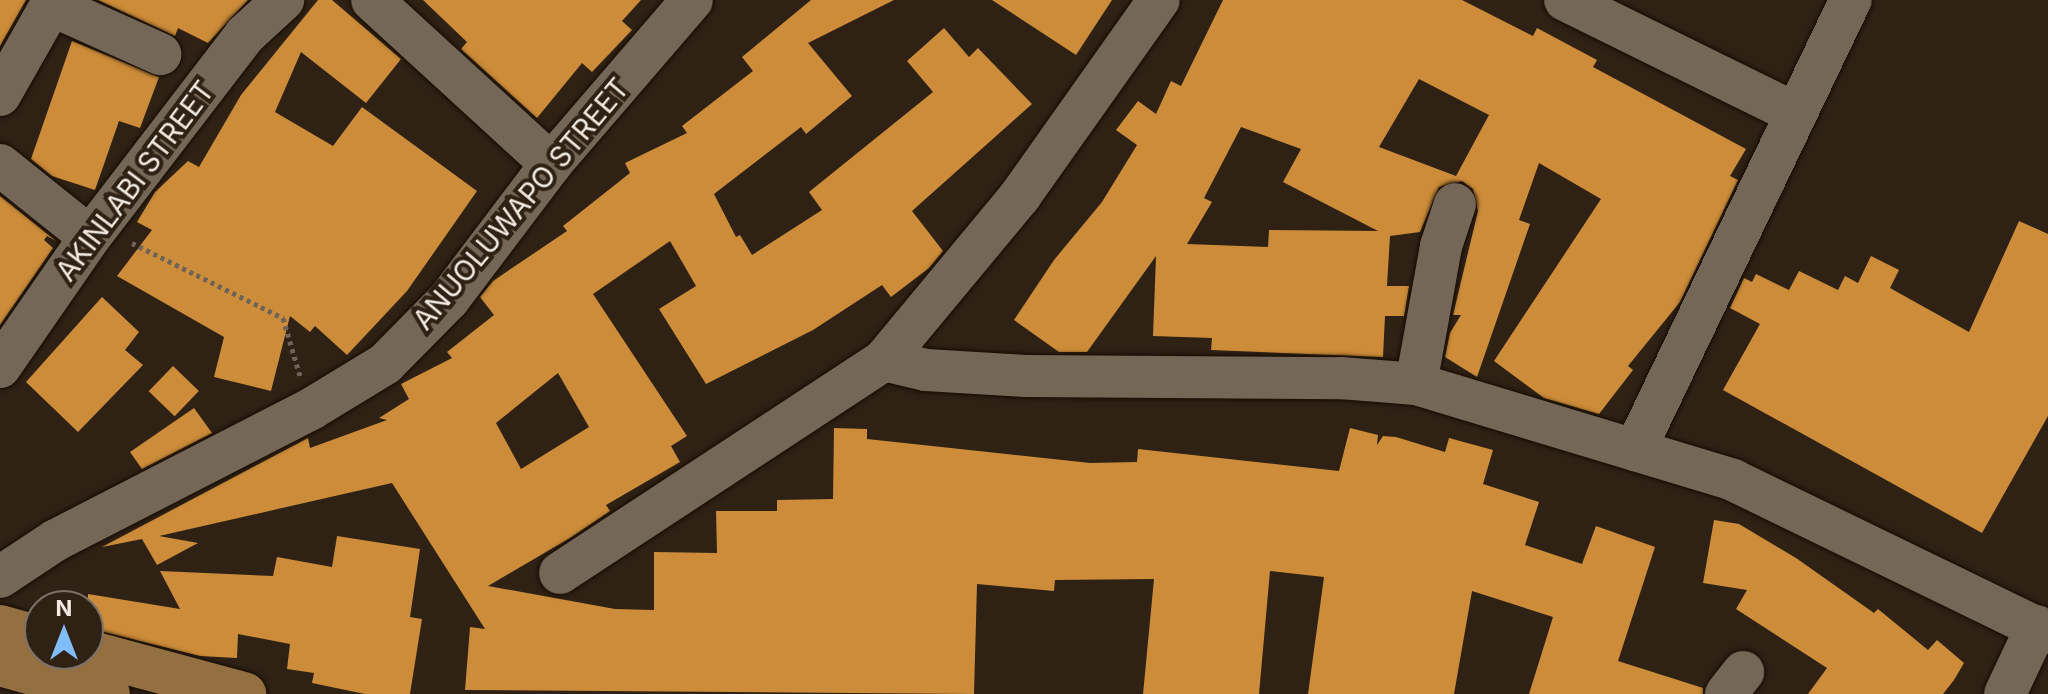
<!DOCTYPE html>
<html>
<head>
<meta charset="utf-8">
<style>
	body { margin:0 }
	#map { position:relative; width:2048px; height:694px; overflow:hidden; background:#2f2215; font-family:Inter,sans-serif }
	div>[style] { position:absolute }
	[style*='--x'] { left:calc(var(--x)*1px); top:calc(var(--y)*1px); width:calc(var(--w)*1px); rotate:calc(var(--a)*1deg) }
	.building>* { inset:0; background:#cc8c39; transform-origin:0 0 }
	.path>* { height:5px; margin-top:-2.5px; transform-origin:0; background:repeating-linear-gradient(90deg,#6e6357 0 4px,transparent 0 8px) }
	.roads { filter:drop-shadow(0 0 2px #160c02) drop-shadow(0 0 2px #160c02) }
	.minor>* { height:42px; margin:-21px; padding:0 21px; transform-origin:21px; border-radius:21px; background:#756757 }
	.major>* { height:44px; margin:-22px; padding:0 22px; transform-origin:22px; border-radius:22px; background:#946f41 }
	span { translate:-50% -50%; white-space:nowrap; text-align:center; line-height:1.15; -webkit-text-stroke:8px #2f2215; paint-order:stroke }
	.street-label { font-size:28px; color:#f3ebe2 }
	.north { position:absolute; left:24px; top:590px; width:80px; height:80px; box-sizing:border-box; background:#2f2215; border:2px solid #7d7267; border-radius:50%; rotate:0deg; font-size:22px; font-weight:700; line-height:32px; text-align:center; color:#f3ebe2 }
	.north::after { content:''; display:block; margin:auto; width:28px; height:36px; background:#80bdfa; clip-path:polygon(50% 0,100% 100%,50% 72%,0 100%) }
</style>
</head>
<body>
<div id="map">
	<div class="building">
		<div style="clip-path:polygon(0 0,26px 0,0 46px)"></div>
		<div style="clip-path:polygon(98px 0,248px 0,208px 43px,178px 28px,175px 36px)"></div>
		<div style="clip-path:polygon(318px 0,332px 0,401px 59px,366px 103px,301px 52px,275px 112px,333px 146px,362px 107px,477px 191px,407px 291px,347px 355px,315px 326px,310px 332px,290px 316px,271px 391px,214px 377px,224px 337px,117px 276px,152px 230px,137px 222px,155px 192px,188px 161px,199px 167px,241px 95px)"></div>
		<div style="clip-path:polygon(423px 0,641px 0,622px 21px,632px 30px,592px 72px,582px 63px,537px 118px,461px 49px,467px 42px)"></div>
		<div style="clip-path:polygon(evenodd,811px 0,894px 0,808px 43px,852px 96px,806px 134px,801px 127px,714px 194px,736px 237px,740px 235px,752px 255px,822px 210px,809px 192px,933px 92px,907px 61px,944px 28px,969px 57px,978px 48px,1032px 104px,912px 211px,943px 251px,929px 268px,891px 297px,882px 285px,813px 330px,706px 384px,659px 309px,696px 286px,670px 241px,593px 294px,687px 436px,671px 446px,680px 462px,606px 505px,610px 511px,570px 538px,488px 586px,615px 609px,654px 610px,654px 552px,717px 553px,716px 511px,777px 511px,777px 500px,833px 499px,834px 428px,867px 429px,867px 439px,1090px 463px,1137px 462px,1138px 449px,1339px 471px,1350px 428px,1378px 435px,1377px 445px,1383px 436px,1396px 437px,1445px 452px,1449px 438px,1493px 450px,1483px 484px,1539px 502px,1525px 545px,1582px 564px,1596px 526px,1655px 547px,1618px 661px,1703px 688px,1703px 694px,1529px 694px,1553px 617px,1472px 591px,1454px 694px,1308px 694px,1324px 577px,1270px 571px,1259px 694px,1143px 694px,1154px 579px,1055px 580px,1054px 591px,977px 584px,974px 694px,465px 690px,470px 627px,485px 629px,392px 483px,159px 536px,198px 543px,157px 565px,142px 539px,102px 547px,308px 438px,310px 448px,387px 420px,379px 418px,409px 399px,401px 384px,452px 358px,447px 352px,494px 315px,480px 297px,493px 281px,567px 231px,563px 226px,630px 173px,625px 163px,687px 133px,682px 126px,753px 71px,742px 57px,811px 0,558px 373px,589px 427px,521px 469px,496px 423px,558px 373px)"></div>
		<div style="clip-path:polygon(992px 0,1112px 0,1076px 55px)"></div>
		<div style="clip-path:polygon(evenodd,1223px 0,1462px 0,1533px 36px,1537px 28px,1597px 60px,1593px 67px,1746px 149px,1730px 176px,1738px 180px,1680px 302px,1628px 366px,1633px 370px,1599px 414px,1544px 398px,1494px 361px,1601px 199px,1539px 163px,1519px 220px,1530px 224px,1477px 377px,1445px 357px,1450px 333px,1461px 315px,1453px 315px,1478px 211px,1473px 189px,1462px 181px,1439px 187px,1420px 232px,1390px 236px,1387px 286px,1409px 286px,1404px 316px,1385px 316px,1383px 357px,1211px 350px,1212px 338px,1153px 336px,1156px 256px,1087px 352px,1059px 352px,1014px 320px,1054px 260px,1102px 202px,1137px 145px,1116px 130px,1138px 101px,1156px 114px,1171px 81px,1181px 86px,1223px 0,1419px 79px,1489px 115px,1456px 176px,1379px 147px,1419px 79px,1223px 0,1241px 127px,1301px 149px,1283px 182px,1378px 231px,1269px 230px,1268px 247px,1187px 244px,1212px 202px,1204px 198px,1241px 127px)"></div>
		<div style="clip-path:polygon(72px 41px,159px 77px,140px 128px,119px 121px,95px 190px,52px 176px,31px 159px)"></div>
		<div style="clip-path:polygon(0 196px,56px 241px,47px 236px,44px 240px,53px 248px,0 325px)"></div>
		<div style="clip-path:polygon(2019px 221px,2048px 234px,2048px 416px,1982px 533px,1723px 390px,1760px 324px,1730px 308px,1744px 278px,1752px 282px,1756px 274px,1789px 290px,1799px 271px,1838px 290px,1845px 276px,1858px 283px,1871px 256px,1899px 270px,1890px 288px,1969px 332px)"></div>
		<div style="clip-path:polygon(102px 297px,139px 332px,125px 350px,143px 365px,78px 432px,26px 382px)"></div>
		<div style="left:173px;top:366px;width:36px;height:35px;rotate:44deg"></div>
		<div style="clip-path:polygon(194px 408px,212px 433px,142px 469px,130px 452px)"></div>
		<div style="clip-path:polygon(1714px 520px,1739px 524px,1796px 558px,1874px 613px,1878px 609px,1928px 650px,1937px 640px,1964px 663px,1954px 680px,1943px 694px,1808px 694px,1827px 668px,1736px 609px,1747px 590px,1703px 583px)"></div>
		<div style="clip-path:polygon(337px 536px,420px 549px,410px 617px,422px 619px,410px 694px,365px 694px,312px 683px,314px 673px,287px 669px,290px 644px,238px 634px,237px 658px,200px 656px,88px 628px,88px 594px,180px 609px,160px 571px,273px 576px,277px 557px,332px 567px)"></div>
	</div>
	<div class="path">
		<div style="--x:132;--y:243;--w:169;--a:26.4"></div>
		<div style="--x:283;--y:318;--w:60;--a:73.7"></div>
	</div>
	<div class="roads">
		<div class="minor">
			<div style="--x:372;--y:0;--w:243;--a:42.5"></div>
			<div style="--x:1565;--y:0;--w:256;--a:26.2"></div>
			<div style="--x:51;--y:5;--w:120;--a:24.2"></div>
			<div style="--x:0;--y:95;--w:109;--a:-60.4"></div>
			<div style="--x:0;--y:165;--w:115;--a:38.7"></div>
			<div style="--x:884;--y:360;--w:43;--a:13.4"></div>
			<div style="--x:926;--y:370;--w:100;--a:3.4"></div>
			<div style="--x:1026;--y:376;--w:315;--a:0.4"></div>
			<div style="--x:1341;--y:378;--w:75;--a:4.6"></div>
			<div style="--x:1416;--y:384;--w:331;--a:16.8"></div>
			<div style="--x:1733;--y:480;--w:350;--a:25.9"></div>
			<div style="--x:0;--y:367;--w:158;--a:-55.3"></div>
			<div style="--x:90;--y:237;--w:255;--a:-52.5"></div>
			<div style="--x:245;--y:35;--w:52;--a:-42.6"></div>
			<div style="--x:1416;--y:384;--w:140;--a:-79.7"></div>
			<div style="--x:1441;--y:246;--w:44;--a:-71.6"></div>
			<div style="--x:1635;--y:450;--w:499;--a:-64.4"></div>
			<div style="--x:560;--y:573;--w:388;--a:-33.3"></div>
			<div style="--x:884;--y:360;--w:213;--a:-50.3"></div>
			<div style="--x:1020;--y:196;--w:240;--a:-54.7"></div>
			<div style="--x:0;--y:577;--w:67;--a:-33.5"></div>
			<div style="--x:56;--y:540;--w:287;--a:-27.2"></div>
			<div style="--x:311;--y:409;--w:87;--a:-31.3"></div>
			<div style="--x:385;--y:364;--w:91;--a:-45.4"></div>
			<div style="--x:449;--y:299;--w:169;--a:-52.9"></div>
			<div style="--x:551;--y:164;--w:216;--a:-49.3"></div>
			<div style="--x:1726;--y:694;--w:28;--a:-52"></div>
			<div style="--x:2005;--y:694;--w:75;--a:-64.8"></div>
		</div>
		<div class="major">
			<div style="--x:0;--y:627;--w:41;--a:15.4"></div>
			<div style="--x:88;--y:652;--w:162;--a:15.1"></div>
			<div style="--x:0;--y:664;--w:112;--a:15.5"></div>
		</div>
	</div>
	<div class="street-label">
		<span style="left:135px;top:181px;rotate:-53deg">AKINLABI STREET</span>
		<span style="left:521px;top:204px;rotate:-50deg">ANUOLUWAPO STREET</span>
	</div>
	<div class="north">N</div>
</div>
</body>
</html>
